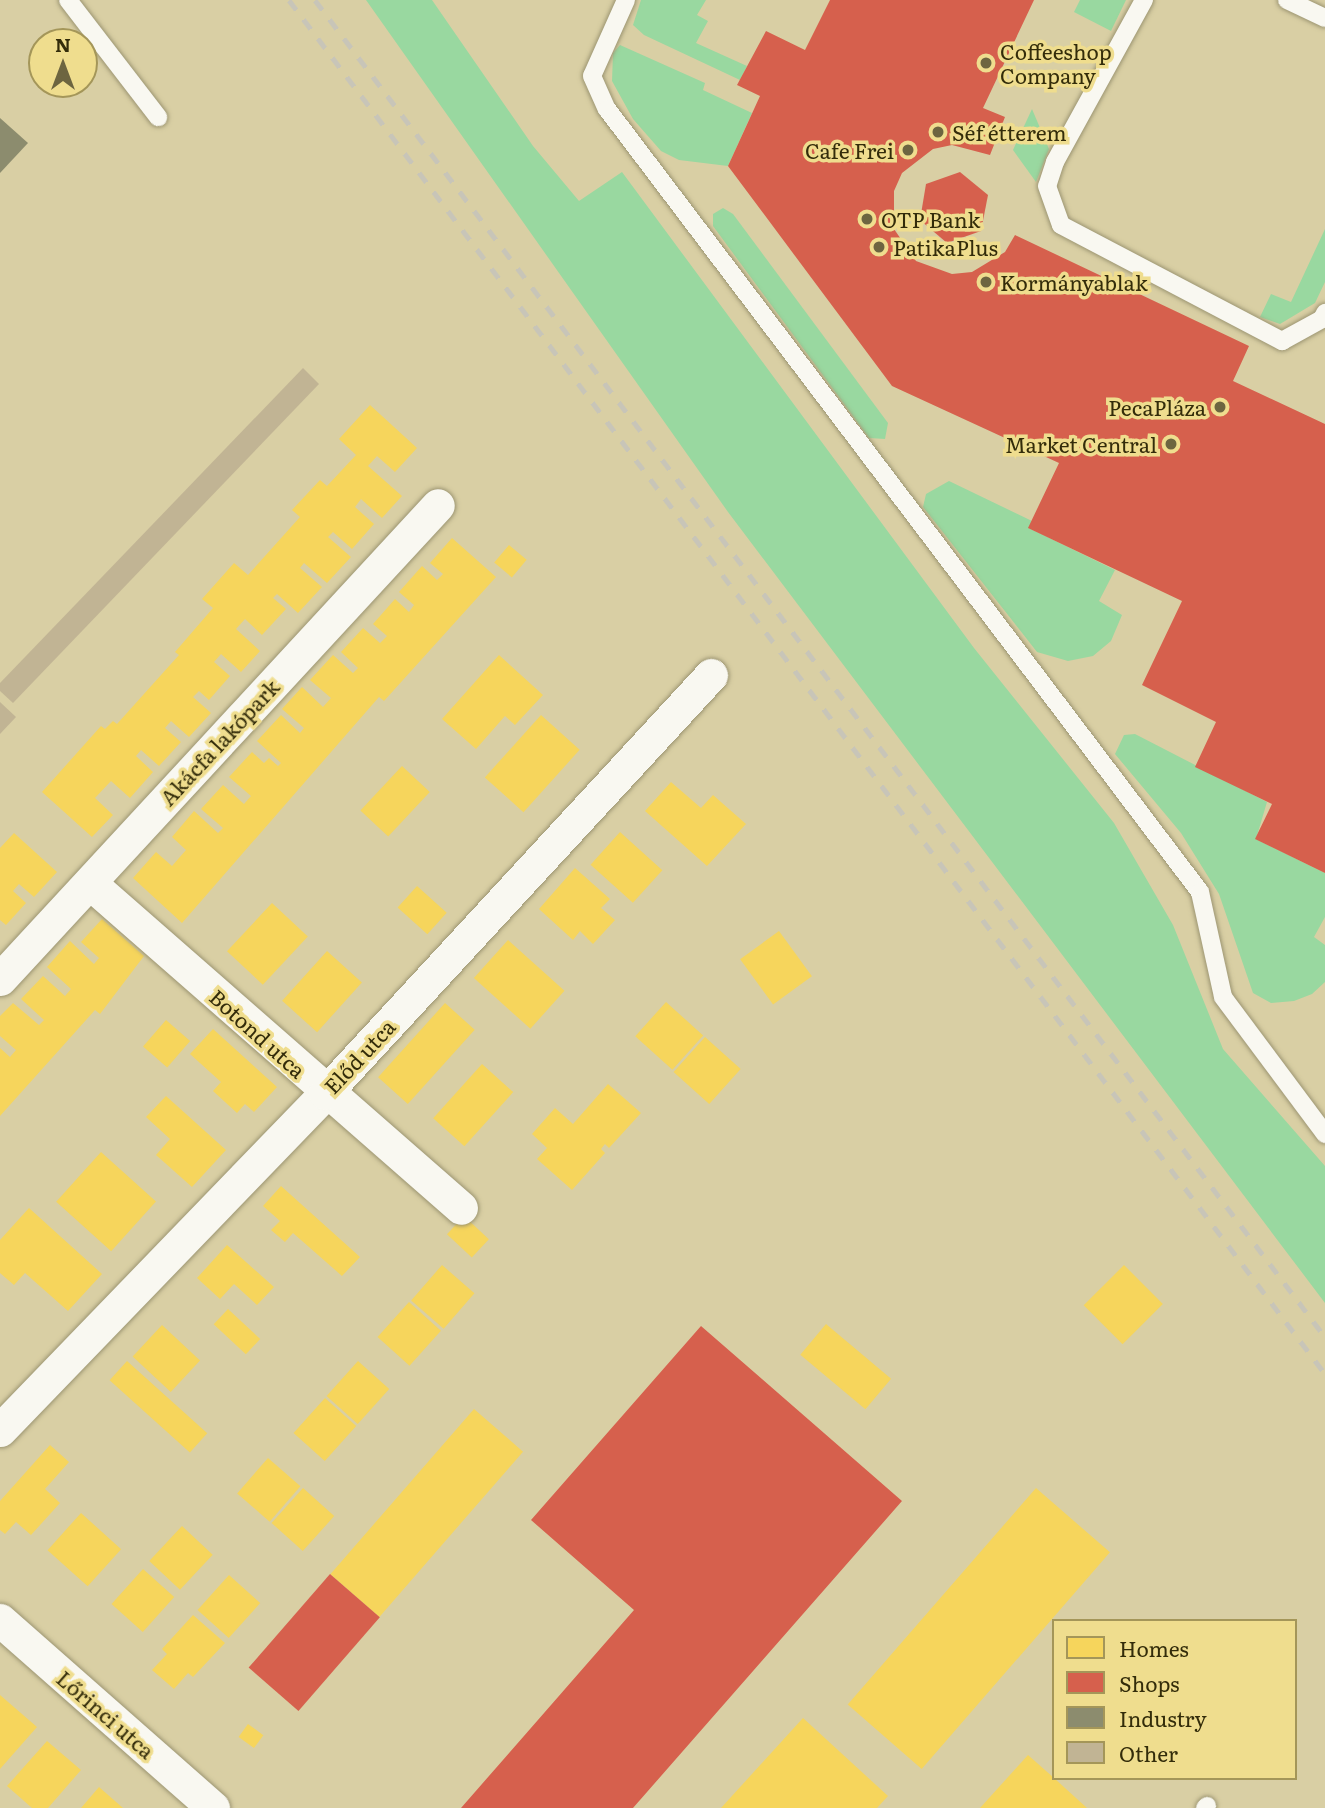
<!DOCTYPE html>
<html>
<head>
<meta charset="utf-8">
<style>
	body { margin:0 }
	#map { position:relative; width:1325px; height:1808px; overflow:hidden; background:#d9cfa4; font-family:Literata,serif }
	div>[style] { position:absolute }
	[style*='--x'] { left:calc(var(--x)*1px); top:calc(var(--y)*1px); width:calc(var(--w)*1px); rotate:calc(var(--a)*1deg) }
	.green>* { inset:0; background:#99d8a0 }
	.homes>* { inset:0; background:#f6d55c; transform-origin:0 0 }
	.shops>* { inset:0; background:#d6604d; transform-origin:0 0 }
	.industry>* { inset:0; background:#8c8c6e }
	.building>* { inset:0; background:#c1b494 }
	.roads { filter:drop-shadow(0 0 2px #9c9572) drop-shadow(0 0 2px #9c9572) }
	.lane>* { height:18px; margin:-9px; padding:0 9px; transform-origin:9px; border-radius:9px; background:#f9f8f1 }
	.street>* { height:33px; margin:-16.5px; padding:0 16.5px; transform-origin:16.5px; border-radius:16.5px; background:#f9f8f1 }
	.rail>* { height:5px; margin-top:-2.5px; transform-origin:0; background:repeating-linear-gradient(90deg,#c8c5b8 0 12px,transparent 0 24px) }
	.dots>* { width:19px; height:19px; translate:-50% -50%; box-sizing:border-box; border:4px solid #efdd8e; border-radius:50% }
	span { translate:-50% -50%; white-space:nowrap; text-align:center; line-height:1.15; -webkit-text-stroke:7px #efdd8e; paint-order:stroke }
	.poi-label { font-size:21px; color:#332c0a }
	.left { translate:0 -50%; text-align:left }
	.right { translate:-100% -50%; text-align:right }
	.street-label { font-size:21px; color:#332c0a }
	.legend { position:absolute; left:1052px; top:1619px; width:245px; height:161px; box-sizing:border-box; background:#efdd8e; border:2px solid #a49659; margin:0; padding:9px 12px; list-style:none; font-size:21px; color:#332c0a }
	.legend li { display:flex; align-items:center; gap:14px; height:35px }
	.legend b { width:35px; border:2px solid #a49659 }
	.north { position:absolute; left:28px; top:28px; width:70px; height:70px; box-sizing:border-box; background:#efdd8e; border:2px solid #a49659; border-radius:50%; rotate:0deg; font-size:19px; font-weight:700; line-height:28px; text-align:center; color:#332c0a }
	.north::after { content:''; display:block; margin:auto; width:24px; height:32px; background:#6d6540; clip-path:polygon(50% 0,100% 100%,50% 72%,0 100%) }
</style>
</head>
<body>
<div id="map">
	<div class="green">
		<div style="clip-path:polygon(366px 0,432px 0,533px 146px,579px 201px,622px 172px,974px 648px,1114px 823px,1173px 925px,1223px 1049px,1325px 1166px,1325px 1303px,728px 512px)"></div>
		<div style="clip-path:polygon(641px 0,706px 0,697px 15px,708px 21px,696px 43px,747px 66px,740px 80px,644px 35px,633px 25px)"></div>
		<div style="clip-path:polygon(1080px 0,1126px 0,1111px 31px,1074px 12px)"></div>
		<div style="clip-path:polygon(620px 45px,705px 83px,703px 90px,752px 113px,728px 166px,679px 160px,661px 151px,633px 119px,612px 81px,613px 53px)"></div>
		<div style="clip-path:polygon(1032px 109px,1049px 149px,1036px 182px,1013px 150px)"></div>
		<div style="clip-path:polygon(723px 208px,733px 214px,888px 423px,885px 439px,869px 438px,713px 226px,713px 214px)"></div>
		<div style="clip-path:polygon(1325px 229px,1325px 282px,1315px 303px,1280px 324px,1260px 317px,1271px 294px,1291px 302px)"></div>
		<div style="clip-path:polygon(949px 481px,1032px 521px,1029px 528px,1115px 570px,1099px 601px,1122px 615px,1111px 641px,1093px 656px,1068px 661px,1037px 652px,923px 507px,926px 494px)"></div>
		<div style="clip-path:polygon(1135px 734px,1267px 802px,1256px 839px,1325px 873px,1325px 917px,1314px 937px,1325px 945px,1325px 982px,1312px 994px,1294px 1001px,1271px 1003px,1253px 993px,1219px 894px,1181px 833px,1115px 754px,1124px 735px)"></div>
	</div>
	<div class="homes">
		<div style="clip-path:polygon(370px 405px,417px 448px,395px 472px,377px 456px,368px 466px,402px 496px,382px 518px,361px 499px,355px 507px,374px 524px,352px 549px,333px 532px,328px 537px,351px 557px,327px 583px,304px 563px,300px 568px,322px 587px,298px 613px,277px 594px,273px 598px,286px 609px,262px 635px,245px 619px,236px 629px,260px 651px,241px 672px,221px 654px,214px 662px,230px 676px,209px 700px,199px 691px,193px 697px,211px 713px,189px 737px,171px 721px,165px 728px,181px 742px,159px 766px,141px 750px,136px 756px,153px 772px,130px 798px,111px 781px,95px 798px,113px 815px,92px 837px,42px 792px,101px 726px,105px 729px,113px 721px,117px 724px,179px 655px,175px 652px,213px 608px,202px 599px,234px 563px,248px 575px,300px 517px,292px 510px,320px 480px,327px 486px,356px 455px,339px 439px)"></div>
		<div style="clip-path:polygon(452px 538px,496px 577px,384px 701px,379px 697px,182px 923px,133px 878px,156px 852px,172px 866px,186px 850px,172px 837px,194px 811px,218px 833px,223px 828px,201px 809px,223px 785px,244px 804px,251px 796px,229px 777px,252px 752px,264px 763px,269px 758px,278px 766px,281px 763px,257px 741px,281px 715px,300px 733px,304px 728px,282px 709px,302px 687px,323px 707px,331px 698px,310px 680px,333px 655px,353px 673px,358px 668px,341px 652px,363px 628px,380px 643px,387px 636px,373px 624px,395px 599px,409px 612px,414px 605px,399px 592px,422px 566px,437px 580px,443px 574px,430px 563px)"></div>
		<div style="left:509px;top:545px;width:23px;height:23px;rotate:40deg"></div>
		<div style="clip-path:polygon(499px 655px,543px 695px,515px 725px,505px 716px,476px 749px,442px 719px)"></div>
		<div style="left:541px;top:715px;width:52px;height:84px;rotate:42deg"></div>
		<div style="left:402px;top:766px;width:38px;height:61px;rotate:43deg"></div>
		<div style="clip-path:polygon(671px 782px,701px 808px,713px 795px,746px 824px,707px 866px,645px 811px)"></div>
		<div style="left:620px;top:832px;width:57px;height:44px;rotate:42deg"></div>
		<div style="clip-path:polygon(14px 833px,57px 872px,34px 897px,19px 884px,13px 891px,26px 903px,6px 925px,0 920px,0 848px)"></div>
		<div style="clip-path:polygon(575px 868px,610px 899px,601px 908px,615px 920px,593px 944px,580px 931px,573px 940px,539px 909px)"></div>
		<div style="left:417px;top:886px;width:40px;height:29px;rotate:42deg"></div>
		<div style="left:272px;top:903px;width:49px;height:66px;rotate:43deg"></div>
		<div style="clip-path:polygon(102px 919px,144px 956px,100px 1014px,95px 1010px,0 1116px,0 1048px,10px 1057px,16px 1050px,0 1036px,0 1016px,13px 1003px,39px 1025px,44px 1020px,21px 999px,43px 976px,65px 996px,71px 989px,47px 967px,70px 941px,94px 964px,99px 958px,81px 942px)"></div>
		<div style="left:779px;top:931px;width:56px;height:48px;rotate:54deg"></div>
		<div style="left:508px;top:940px;width:76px;height:51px;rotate:42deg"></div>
		<div style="left:327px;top:951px;width:47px;height:67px;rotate:42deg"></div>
		<div style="left:666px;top:1002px;width:50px;height:46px;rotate:42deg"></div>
		<div style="left:445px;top:1003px;width:40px;height:100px;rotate:42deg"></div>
		<div style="left:166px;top:1020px;width:32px;height:35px;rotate:41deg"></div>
		<div style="clip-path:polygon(213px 1029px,277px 1087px,254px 1112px,245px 1104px,237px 1113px,213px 1091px,221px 1082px,190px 1054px)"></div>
		<div style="left:705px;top:1037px;width:48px;height:47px;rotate:42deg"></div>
		<div style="left:482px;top:1064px;width:42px;height:73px;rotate:42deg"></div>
		<div style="clip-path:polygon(608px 1084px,641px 1113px,609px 1148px,605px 1144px,601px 1149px,605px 1153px,572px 1190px,537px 1159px,547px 1148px,532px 1134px,555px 1108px,573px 1124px)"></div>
		<div style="clip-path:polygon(166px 1096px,226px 1150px,192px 1187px,156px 1155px,170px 1139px,146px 1117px)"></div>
		<div style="left:101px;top:1152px;width:74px;height:67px;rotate:42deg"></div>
		<div style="clip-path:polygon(281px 1186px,360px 1257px,342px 1276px,293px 1233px,285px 1242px,271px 1230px,280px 1221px,263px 1206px)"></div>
		<div style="clip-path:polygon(29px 1208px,102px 1274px,68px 1311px,25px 1273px,14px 1285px,0 1273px,0 1240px)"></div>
		<div style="left:464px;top:1216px;width:34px;height:25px;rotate:43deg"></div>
		<div style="clip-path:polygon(227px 1245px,274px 1287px,257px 1305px,234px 1284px,220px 1299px,197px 1278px)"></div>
		<div style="left:442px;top:1265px;width:43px;height:47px;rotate:41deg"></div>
		<div style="left:1124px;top:1265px;width:55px;height:57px;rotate:45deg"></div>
		<div style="left:409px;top:1302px;width:43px;height:47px;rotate:42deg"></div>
		<div style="left:228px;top:1309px;width:44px;height:21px;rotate:43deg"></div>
		<div style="left:826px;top:1324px;width:85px;height:40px;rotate:40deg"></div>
		<div style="left:162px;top:1325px;width:52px;height:43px;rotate:43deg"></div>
		<div style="left:127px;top:1361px;width:108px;height:26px;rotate:42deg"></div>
		<div style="left:358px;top:1361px;width:42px;height:47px;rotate:42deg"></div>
		<div style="left:325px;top:1398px;width:42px;height:47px;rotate:42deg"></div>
		<div style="left:474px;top:1409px;width:65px;height:219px;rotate:41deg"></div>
		<div style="clip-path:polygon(50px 1445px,69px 1462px,45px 1489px,60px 1503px,31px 1535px,16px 1522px,5px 1534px,0 1530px,0 1501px)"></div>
		<div style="left:268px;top:1458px;width:43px;height:47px;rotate:41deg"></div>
		<div style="left:303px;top:1488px;width:42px;height:47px;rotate:42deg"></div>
		<div style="left:1036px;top:1488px;width:98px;height:287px;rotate:41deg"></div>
		<div style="left:81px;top:1513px;width:54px;height:50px;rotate:42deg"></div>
		<div style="left:182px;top:1526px;width:42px;height:48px;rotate:43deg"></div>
		<div style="left:143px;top:1569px;width:42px;height:47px;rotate:42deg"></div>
		<div style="left:229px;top:1575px;width:42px;height:47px;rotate:42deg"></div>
		<div style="clip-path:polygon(193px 1615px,225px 1643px,193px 1677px,188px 1673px,174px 1689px,152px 1670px,167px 1654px,162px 1649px)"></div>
		<div style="clip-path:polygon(0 1695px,37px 1727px,0 1769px)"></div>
		<div style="clip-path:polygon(803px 1718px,888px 1796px,877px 1808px,721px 1808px)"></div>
		<div style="left:248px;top:1724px;width:19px;height:16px;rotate:36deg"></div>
		<div style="clip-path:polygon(47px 1741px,81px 1770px,48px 1808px,32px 1808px,7px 1786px)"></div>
		<div style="clip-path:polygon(1028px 1755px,1054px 1778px,1087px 1808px,980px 1808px)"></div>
		<div style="clip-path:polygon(99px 1787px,123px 1808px,81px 1808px)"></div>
	</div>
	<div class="shops">
		<div style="clip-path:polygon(830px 0,1034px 0,983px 108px,1005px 117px,990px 155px,952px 145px,933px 149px,902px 173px,894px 191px,894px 229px,916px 261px,952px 274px,972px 272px,1005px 252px,1015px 235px,1249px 346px,1233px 381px,1325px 424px,1325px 873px,1255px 839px,1272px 804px,1195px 767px,1216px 722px,1142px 685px,1182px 601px,1028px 528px,1059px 463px,892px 386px,728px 166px,760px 96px,737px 85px,766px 31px,805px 50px)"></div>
		<div style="clip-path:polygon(960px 172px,988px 195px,981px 231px,947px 243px,920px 220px,926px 184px)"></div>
		<div style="clip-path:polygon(701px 1326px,902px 1501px,633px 1808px,461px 1808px,634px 1610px,531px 1520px)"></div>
		<div style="left:330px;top:1574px;width:66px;height:124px;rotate:41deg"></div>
	</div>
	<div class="industry">
		<div style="clip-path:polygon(0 118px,28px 143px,0 173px)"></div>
	</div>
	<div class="building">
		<div style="clip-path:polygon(303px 368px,319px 384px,13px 703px,0 691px,0 683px)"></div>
		<div style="clip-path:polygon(0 702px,16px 717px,0 734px)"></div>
	</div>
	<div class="roads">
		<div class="lane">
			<div style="--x:68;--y:0;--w:148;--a:52.4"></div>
			<div style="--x:626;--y:0;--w:83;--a:114.1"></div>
			<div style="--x:592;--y:76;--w:36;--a:66"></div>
			<div style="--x:607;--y:109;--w:982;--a:52.86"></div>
			<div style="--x:1200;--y:892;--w:107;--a:77.6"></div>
			<div style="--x:1223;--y:997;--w:171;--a:53.3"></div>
			<div style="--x:1144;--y:0;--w:185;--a:118.8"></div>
			<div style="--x:1055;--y:162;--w:25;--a:108"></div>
			<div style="--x:1047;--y:186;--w:41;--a:70.3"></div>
			<div style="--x:1061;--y:225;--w:250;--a:27.7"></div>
			<div style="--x:1282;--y:341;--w:46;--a:-28.8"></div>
			<div style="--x:1322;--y:319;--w:7;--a:-63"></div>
			<div style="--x:1287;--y:0;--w:42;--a:25.3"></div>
			<div style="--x:1205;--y:1808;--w:3;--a:-45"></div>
		</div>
		<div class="street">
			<div style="--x:90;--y:883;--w:493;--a:41.2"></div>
			<div style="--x:0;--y:979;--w:645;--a:-47.26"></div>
			<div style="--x:0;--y:1430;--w:468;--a:-46"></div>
			<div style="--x:325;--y:1093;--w:569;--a:-47.28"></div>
			<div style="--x:0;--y:1620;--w:284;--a:41.4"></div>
		</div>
	</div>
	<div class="rail">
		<div style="--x:289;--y:0;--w:1721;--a:52.98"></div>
		<div style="--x:315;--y:0;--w:1676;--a:52.93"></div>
	</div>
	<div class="dots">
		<div style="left:986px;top:63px;background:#6d6540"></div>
		<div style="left:938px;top:132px;background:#6d6540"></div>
		<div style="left:908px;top:150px;background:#6d6540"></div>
		<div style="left:867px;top:219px;background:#6d6540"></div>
		<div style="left:879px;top:247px;background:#6d6540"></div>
		<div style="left:986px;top:282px;background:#6d6540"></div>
		<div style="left:1220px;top:407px;background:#6d6540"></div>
		<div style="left:1171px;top:444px;background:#6d6540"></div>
	</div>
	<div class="poi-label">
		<span class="left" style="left:1000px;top:63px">Coffeeshop<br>Company</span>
		<span class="left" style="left:952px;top:132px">Séf étterem</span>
		<span class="right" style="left:894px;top:150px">Cafe Frei</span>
		<span class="left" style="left:881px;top:219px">OTP Bank</span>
		<span class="left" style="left:893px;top:247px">PatikaPlus</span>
		<span class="left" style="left:1000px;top:282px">Kormányablak</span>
		<span class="right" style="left:1206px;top:407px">PecaPláza</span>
		<span class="right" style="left:1157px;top:444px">Market Central</span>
	</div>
	<div class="street-label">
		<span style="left:219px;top:742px;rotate:-47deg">Akácfa lakópark</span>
		<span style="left:258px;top:1033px;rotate:42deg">Botond utca</span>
		<span style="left:359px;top:1056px;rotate:-47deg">Előd utca</span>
		<span style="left:106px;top:1714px;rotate:41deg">Lőrinci utca</span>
	</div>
	<ul class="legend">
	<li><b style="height:19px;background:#f6d55c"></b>Homes</li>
	<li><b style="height:19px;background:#d6604d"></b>Shops</li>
	<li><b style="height:19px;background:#8c8c6e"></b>Industry</li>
	<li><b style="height:19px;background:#c1b494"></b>Other</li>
	</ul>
	<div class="north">N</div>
</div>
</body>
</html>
